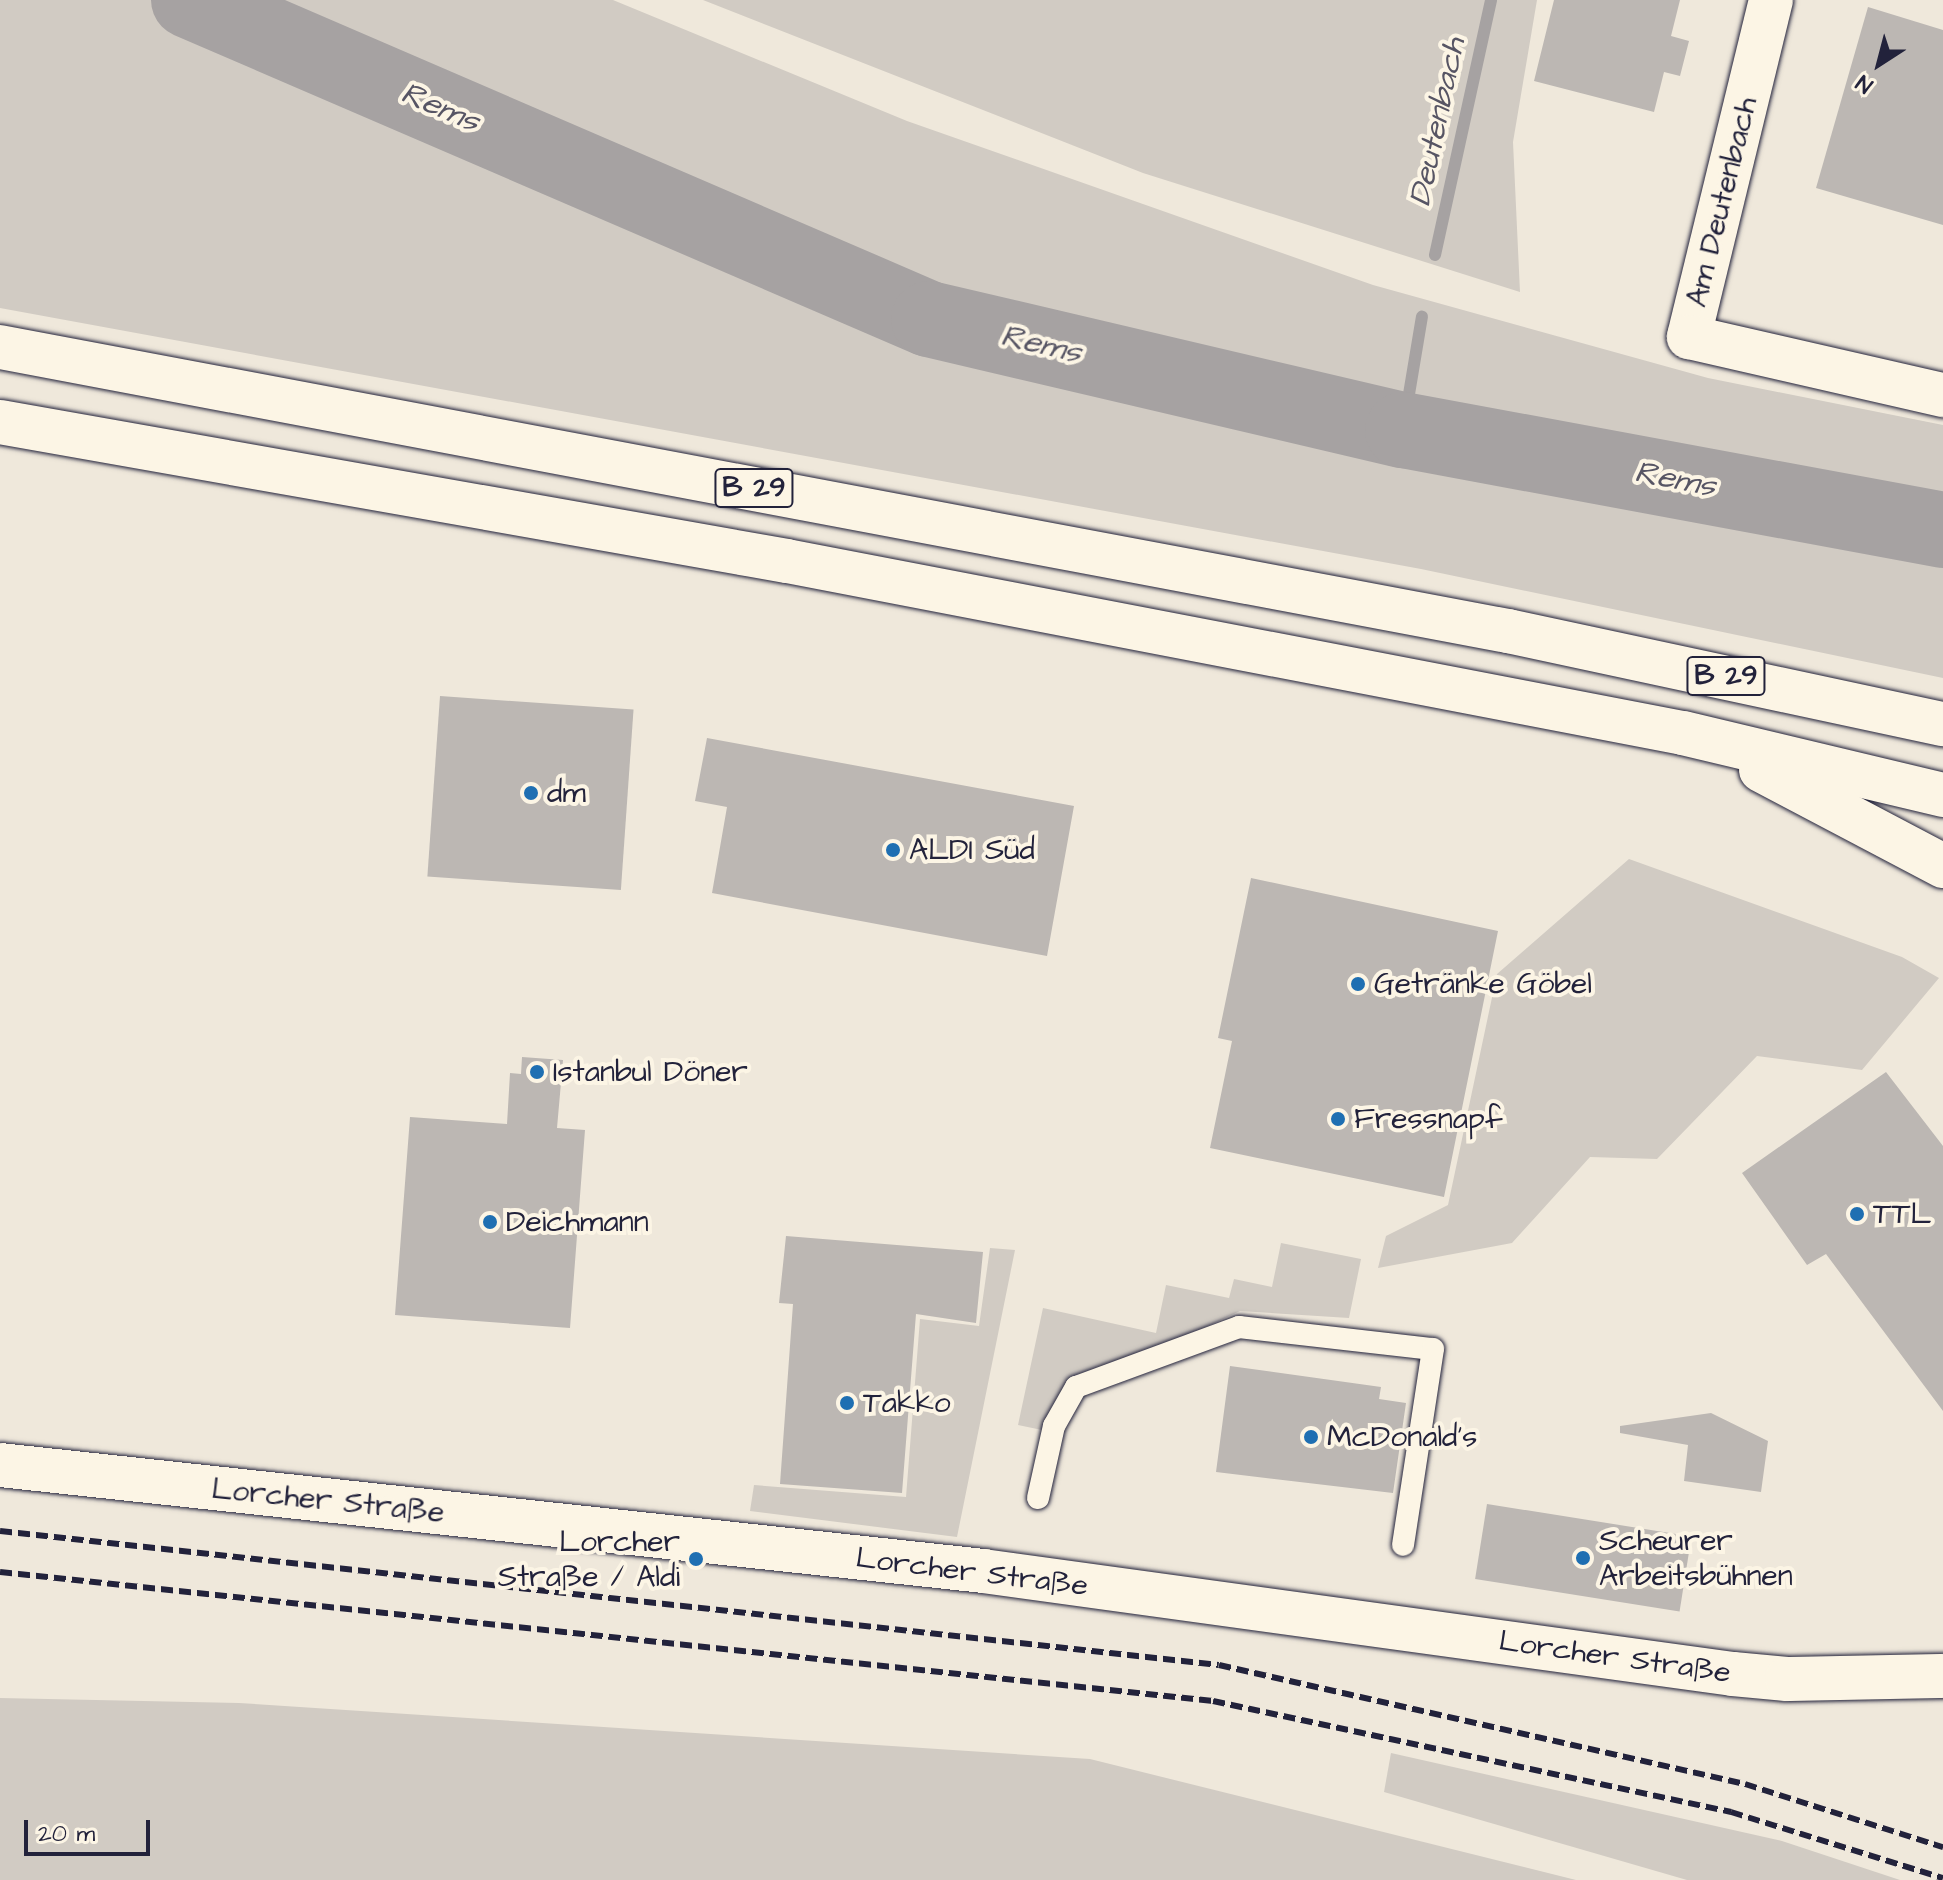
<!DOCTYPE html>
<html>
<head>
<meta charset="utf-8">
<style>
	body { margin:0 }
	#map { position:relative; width:1943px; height:1880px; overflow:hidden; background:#efe8db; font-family:"Architects Daughter",sans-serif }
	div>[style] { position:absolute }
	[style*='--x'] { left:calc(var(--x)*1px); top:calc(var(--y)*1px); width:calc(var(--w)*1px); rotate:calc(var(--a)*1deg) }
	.green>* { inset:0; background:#d1cbc3 }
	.stream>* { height:12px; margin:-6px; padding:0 6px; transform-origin:6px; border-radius:6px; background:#a6a2a2 }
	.river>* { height:76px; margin:-38px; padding:0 38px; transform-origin:38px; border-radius:38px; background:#a6a2a2 }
	.building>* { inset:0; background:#bcb7b3; transform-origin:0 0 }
	.roads { filter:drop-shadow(0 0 2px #22223b) drop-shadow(0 0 2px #22223b) }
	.lane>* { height:22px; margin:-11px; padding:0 11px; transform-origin:11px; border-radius:11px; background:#fcf5e5 }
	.street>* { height:44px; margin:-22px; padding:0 22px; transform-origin:22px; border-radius:22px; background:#fcf5e5 }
	.secondary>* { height:44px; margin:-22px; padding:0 22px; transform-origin:22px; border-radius:22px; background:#fcf5e5 }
	.highway>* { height:44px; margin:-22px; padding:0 22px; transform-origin:22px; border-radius:22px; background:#fcf5e5 }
	.rail>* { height:6px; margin-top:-3px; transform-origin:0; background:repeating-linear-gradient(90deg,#22223b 0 12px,transparent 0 18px) }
	.dots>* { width:22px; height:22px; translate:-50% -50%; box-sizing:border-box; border:4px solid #fcf5e5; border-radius:50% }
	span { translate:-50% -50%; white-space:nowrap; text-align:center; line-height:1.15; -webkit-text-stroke:8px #fcf5e5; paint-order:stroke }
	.shield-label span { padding:2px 6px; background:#fcf5e5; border:2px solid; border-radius:6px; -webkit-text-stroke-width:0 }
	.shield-label { font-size:28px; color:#22223b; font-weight:700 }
	.street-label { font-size:30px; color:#22223b }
	.poi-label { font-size:30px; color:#22223b }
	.left { translate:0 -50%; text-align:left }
	.right { translate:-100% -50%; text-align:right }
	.water-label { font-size:32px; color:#575564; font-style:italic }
	.north { position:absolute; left:1839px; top:24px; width:80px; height:80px; -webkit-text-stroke:6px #fcf5e5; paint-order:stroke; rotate:216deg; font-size:22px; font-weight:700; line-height:32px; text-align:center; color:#22223b }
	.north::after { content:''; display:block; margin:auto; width:28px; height:36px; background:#22223b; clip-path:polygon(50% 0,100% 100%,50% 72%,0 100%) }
	.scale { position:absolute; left:24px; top:1820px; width:126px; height:36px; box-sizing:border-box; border:4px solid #22223b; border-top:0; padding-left:10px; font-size:24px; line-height:28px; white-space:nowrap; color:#22223b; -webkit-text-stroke:6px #fcf5e5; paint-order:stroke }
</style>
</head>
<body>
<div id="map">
	<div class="green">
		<div style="clip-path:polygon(0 0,613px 0,907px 121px,1373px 285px,1708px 378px,1943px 425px,1943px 678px,1421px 569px,0 308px)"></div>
		<div style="clip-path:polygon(703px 0,1537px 0,1513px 142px,1520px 292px,1143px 173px)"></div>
		<div style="clip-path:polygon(1629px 859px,1902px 957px,1939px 978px,1862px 1070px,1757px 1056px,1657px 1159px,1590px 1157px,1512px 1243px,1378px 1268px,1386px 1236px,1448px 1205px,1497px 974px)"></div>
		<div style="clip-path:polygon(1281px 1243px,1361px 1259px,1349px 1318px,1240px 1311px,1143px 1356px,1067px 1380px,1042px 1430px,1018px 1425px,1043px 1308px,1156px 1333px,1166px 1285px,1229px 1298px,1234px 1279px,1272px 1287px)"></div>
		<div style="clip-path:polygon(990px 1248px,1015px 1250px,957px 1537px,750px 1511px,754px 1485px,906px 1497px,920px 1319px,979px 1326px)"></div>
		<div style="clip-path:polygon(0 1698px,239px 1703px,1090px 1759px,1576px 1880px,0 1880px)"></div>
		<div style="clip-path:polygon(1391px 1753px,1782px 1841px,1900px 1880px,1687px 1880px,1384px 1792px)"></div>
	</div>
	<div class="stream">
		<div style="--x:1435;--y:255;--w:261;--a:-77.6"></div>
		<div style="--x:1403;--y:430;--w:115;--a:-80.5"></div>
	</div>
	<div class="river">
		<div style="--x:189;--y:0;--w:806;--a:23.32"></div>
		<div style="--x:929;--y:319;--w:487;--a:13.2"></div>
		<div style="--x:1403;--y:430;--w:549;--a:10.49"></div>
	</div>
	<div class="building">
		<div style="clip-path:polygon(1554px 0,1680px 0,1671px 36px,1689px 41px,1680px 76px,1664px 72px,1654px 112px,1534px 81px)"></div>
		<div style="clip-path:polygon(1868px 7px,1943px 30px,1943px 225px,1816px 188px)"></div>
		<div style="left:440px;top:696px;width:194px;height:181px;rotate:4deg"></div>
		<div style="clip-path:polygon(707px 738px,1074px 806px,1047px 956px,712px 893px,727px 807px,695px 801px)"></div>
		<div style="clip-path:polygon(1251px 878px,1498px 931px,1444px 1197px,1210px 1148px,1232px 1041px,1218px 1038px)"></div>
		<div style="clip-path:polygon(522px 1057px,563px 1060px,557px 1128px,585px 1130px,570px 1328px,395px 1315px,410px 1117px,507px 1124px,510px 1073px,521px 1074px)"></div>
		<div style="clip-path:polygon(1886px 1072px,1943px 1146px,1943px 1411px,1826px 1254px,1807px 1265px,1742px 1173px)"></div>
		<div style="clip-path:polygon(786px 1236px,983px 1252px,976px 1323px,916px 1314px,902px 1493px,780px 1484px,793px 1304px,779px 1303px)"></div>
		<div style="clip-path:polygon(1230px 1366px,1381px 1387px,1379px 1399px,1406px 1403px,1393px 1493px,1216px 1472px)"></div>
		<div style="clip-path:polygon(1711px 1413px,1768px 1441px,1761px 1492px,1684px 1481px,1688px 1445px,1620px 1433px,1620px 1426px)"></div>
		<div style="left:1487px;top:1504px;width:207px;height:76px;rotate:9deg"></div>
	</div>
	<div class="roads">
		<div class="lane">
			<div style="--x:1038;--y:1498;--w:74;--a:-77.5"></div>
			<div style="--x:1054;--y:1426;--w:45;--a:-60.6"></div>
			<div style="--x:1076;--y:1387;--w:174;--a:-20.2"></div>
			<div style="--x:1239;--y:1327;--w:195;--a:6.5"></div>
			<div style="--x:1433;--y:1349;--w:198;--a:98.7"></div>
		</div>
		<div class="street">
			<div style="--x:1771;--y:0;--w:347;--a:103.7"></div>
			<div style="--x:1689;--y:337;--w:261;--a:12.9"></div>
		</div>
		<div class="secondary">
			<div style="--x:0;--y:1465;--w:989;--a:6.15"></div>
			<div style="--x:983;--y:1571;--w:757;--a:7.82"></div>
			<div style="--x:1733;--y:1674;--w:54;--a:5.3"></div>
			<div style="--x:1787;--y:1679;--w:156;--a:-1.1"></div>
		</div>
		<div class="highway">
			<div style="--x:0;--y:347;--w:1535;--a:10.67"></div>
			<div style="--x:1508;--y:631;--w:445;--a:12.1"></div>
			<div style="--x:0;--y:422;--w:799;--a:10.02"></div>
			<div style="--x:787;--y:561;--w:912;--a:10.87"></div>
			<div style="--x:1683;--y:733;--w:267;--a:13.4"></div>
			<div style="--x:1761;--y:770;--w:206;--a:27.8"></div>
		</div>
	</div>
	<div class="rail">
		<div style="--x:0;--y:1531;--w:1226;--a:6.27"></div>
		<div style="--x:1219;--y:1665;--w:539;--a:12.75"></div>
		<div style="--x:1745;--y:1784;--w:208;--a:17.7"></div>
		<div style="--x:0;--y:1572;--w:1220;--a:6.07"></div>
		<div style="--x:1213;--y:1701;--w:530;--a:12.09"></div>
		<div style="--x:1731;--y:1812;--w:222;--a:17.3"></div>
	</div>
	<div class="dots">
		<div style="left:531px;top:793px;background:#1f6fb2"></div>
		<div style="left:893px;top:850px;background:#1f6fb2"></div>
		<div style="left:1358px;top:984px;background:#1f6fb2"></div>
		<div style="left:537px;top:1072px;background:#1f6fb2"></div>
		<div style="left:1338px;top:1119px;background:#1f6fb2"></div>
		<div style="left:1857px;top:1214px;background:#1f6fb2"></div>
		<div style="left:490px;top:1222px;background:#1f6fb2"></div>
		<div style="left:847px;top:1403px;background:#1f6fb2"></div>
		<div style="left:1311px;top:1437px;background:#1f6fb2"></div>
		<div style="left:1583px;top:1558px;background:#1f6fb2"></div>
		<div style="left:696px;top:1559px;background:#1f6fb2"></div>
	</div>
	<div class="shield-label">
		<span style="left:754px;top:488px">B 29</span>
		<span style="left:1726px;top:676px">B 29</span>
	</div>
	<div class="street-label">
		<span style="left:1722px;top:202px;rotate:-76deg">Am Deutenbach</span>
		<span style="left:328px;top:1501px;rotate:6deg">Lorcher Straße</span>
		<span style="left:972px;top:1572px;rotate:7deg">Lorcher Straße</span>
		<span style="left:1615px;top:1657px;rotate:8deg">Lorcher Straße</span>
	</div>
	<div class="poi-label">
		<span class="left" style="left:547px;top:793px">dm</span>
		<span class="left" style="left:909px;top:850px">ALDI Süd</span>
		<span class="left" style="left:1374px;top:984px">Getränke Göbel</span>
		<span class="left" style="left:553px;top:1072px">Istanbul Döner</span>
		<span class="left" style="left:1354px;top:1119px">Fressnapf</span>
		<span class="left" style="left:1873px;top:1214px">TTL</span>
		<span class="left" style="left:506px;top:1222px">Deichmann</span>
		<span class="left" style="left:863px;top:1403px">Takko</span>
		<span class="left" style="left:1327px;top:1437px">McDonald's</span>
		<span class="left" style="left:1599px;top:1558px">Scheurer<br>Arbeitsbühnen</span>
		<span class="right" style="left:680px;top:1559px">Lorcher<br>Straße / Aldi</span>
	</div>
	<div class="water-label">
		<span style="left:440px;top:108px;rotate:23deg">Rems</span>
		<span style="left:1438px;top:122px;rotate:-78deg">Deutenbach</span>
		<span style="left:1041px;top:345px;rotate:13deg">Rems</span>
		<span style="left:1675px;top:480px;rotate:11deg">Rems</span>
	</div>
	<div class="north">N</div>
	<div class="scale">20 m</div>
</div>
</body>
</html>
